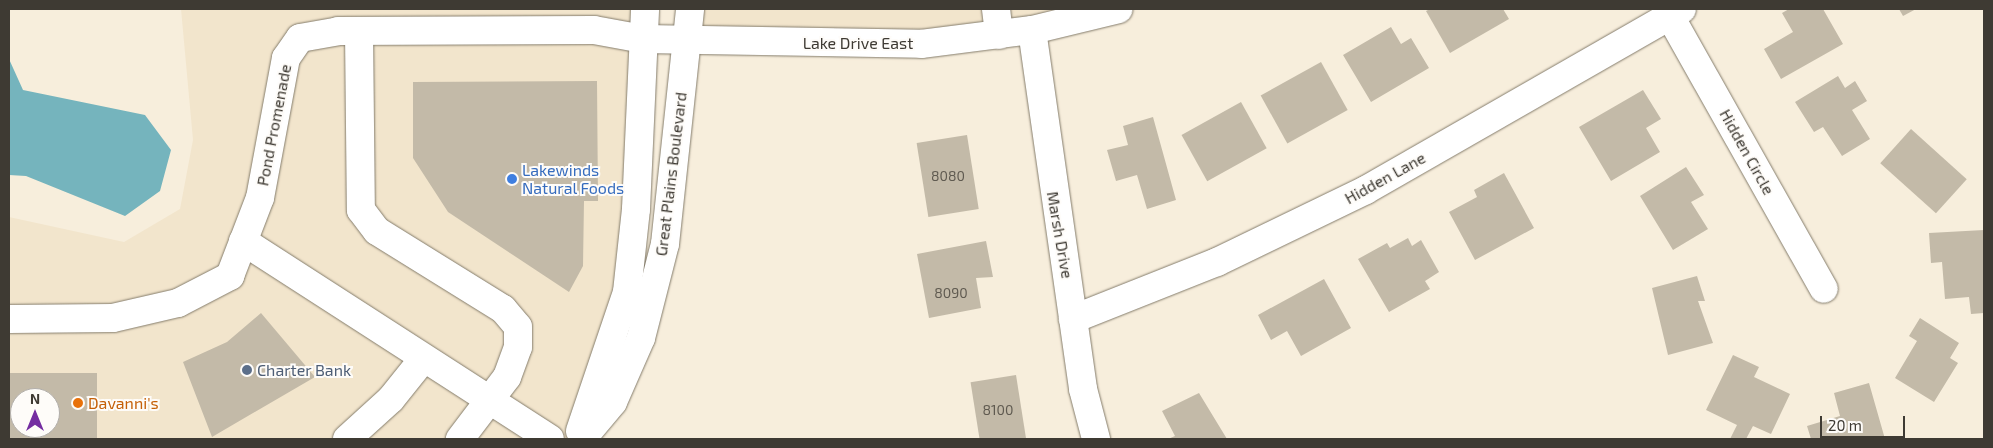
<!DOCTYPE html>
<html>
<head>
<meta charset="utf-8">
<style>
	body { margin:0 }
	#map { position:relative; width:1993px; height:448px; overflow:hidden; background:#f7eedc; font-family:"Exo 2",sans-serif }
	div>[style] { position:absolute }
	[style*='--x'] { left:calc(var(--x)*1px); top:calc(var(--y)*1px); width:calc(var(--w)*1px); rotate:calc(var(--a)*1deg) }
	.built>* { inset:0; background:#f2e5cc }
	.water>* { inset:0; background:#75b4bd }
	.building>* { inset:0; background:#c3baa8; transform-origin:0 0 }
	.roads { filter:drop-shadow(0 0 1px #847c6b) drop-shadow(0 0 1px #847c6b) }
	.minor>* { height:28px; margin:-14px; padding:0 14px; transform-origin:14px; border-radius:14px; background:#fff }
	.dots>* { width:14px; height:14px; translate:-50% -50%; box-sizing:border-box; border:2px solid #fefcf9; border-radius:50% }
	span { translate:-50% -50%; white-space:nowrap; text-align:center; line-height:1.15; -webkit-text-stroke:4px #fefcf9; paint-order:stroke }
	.number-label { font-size:14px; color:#5f5a50 }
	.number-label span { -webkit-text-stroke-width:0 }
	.street-label { font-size:16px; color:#3e3a33 }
	.shop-label { font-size:16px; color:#366cbe }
	.left { translate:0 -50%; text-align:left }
	.service-label { font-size:16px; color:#4e5e75 }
	.food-label { font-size:16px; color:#c56008 }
	.frame { position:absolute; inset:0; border:10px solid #3e3a33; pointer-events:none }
	.north { position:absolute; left:10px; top:388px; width:50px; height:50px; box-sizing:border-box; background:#fefcf9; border:1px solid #b1aeaa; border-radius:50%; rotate:0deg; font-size:14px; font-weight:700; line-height:20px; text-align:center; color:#3e3a33 }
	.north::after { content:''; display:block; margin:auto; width:18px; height:22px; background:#742da1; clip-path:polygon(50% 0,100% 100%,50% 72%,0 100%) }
	.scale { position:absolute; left:1820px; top:416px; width:85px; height:22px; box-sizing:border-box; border:2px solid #3e3a33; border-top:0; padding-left:6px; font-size:15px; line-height:18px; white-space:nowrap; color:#3e3a33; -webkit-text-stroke:4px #fefcf9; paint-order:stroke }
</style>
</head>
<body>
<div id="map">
	<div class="built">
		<div style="clip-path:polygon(evenodd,181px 9px,645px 9px,631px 255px,576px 439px,9px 439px,9px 217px,124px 242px,180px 209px,193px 140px,181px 9px,20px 398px,50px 398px,50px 428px,20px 428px,20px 398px)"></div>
		<div style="clip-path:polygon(690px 9px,1107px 9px,999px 35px,687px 40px)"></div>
	</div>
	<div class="water">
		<div style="clip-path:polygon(9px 59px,23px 90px,145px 115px,171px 150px,160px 191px,125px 216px,26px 176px,9px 175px)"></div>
	</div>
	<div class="building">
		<div style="clip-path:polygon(1430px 9px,1503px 9px,1509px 19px,1450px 53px,1426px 11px)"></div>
		<div style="clip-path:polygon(1789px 9px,1823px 9px,1843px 44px,1781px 79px,1764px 49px,1793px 32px,1782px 13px)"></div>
		<div style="clip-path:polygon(1899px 9px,1916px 9px,1903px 16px)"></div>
		<div style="clip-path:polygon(1391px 27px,1401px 44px,1411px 38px,1429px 68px,1371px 102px,1343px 55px)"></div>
		<div style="left:1321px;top:62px;width:55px;height:69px;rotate:61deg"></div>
		<div style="clip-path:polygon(1838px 76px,1845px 88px,1855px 81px,1867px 101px,1852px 110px,1870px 139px,1842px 156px,1823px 127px,1814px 132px,1795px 102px)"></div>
		<div style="clip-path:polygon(597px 81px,598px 201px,584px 201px,583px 266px,569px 292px,448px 212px,413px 158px,413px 82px)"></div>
		<div style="clip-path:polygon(1643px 90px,1661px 119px,1646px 128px,1660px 152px,1611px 181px,1579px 127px)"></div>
		<div style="left:1241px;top:102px;width:53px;height:68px;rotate:61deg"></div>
		<div style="clip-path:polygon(1153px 117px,1176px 200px,1147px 209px,1137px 175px,1116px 181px,1107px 150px,1128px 145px,1123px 126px)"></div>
		<div style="left:1911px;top:129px;width:75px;height:46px;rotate:42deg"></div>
		<div style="left:967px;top:135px;width:75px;height:51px;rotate:81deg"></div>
		<div style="clip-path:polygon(1686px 167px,1704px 195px,1691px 202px,1708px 229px,1673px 250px,1640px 196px)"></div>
		<div style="clip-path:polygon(1504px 173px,1534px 228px,1475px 260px,1449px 212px,1477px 197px,1474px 190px)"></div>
		<div style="clip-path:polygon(1984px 230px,1984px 313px,1971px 314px,1969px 297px,1945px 299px,1942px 262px,1931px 263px,1929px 233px)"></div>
		<div style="clip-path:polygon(1408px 238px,1412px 246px,1421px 240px,1439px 272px,1425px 281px,1430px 289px,1389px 312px,1358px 259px,1387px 243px,1390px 248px)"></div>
		<div style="clip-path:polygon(986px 241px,993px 277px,976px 278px,981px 308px,929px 318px,917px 254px)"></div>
		<div style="clip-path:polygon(1697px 276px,1705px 301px,1698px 301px,1713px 343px,1668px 355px,1652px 288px)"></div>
		<div style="clip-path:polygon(1324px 279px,1351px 328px,1301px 356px,1287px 331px,1271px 340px,1258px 315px)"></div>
		<div style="clip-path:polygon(261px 313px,315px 377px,212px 437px,183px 362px,227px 342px)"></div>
		<div style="clip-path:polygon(1920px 318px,1959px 343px,1950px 358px,1958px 363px,1934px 402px,1895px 378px,1917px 341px,1909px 336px)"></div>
		<div style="clip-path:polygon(1733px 355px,1759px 367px,1754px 377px,1790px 394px,1771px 434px,1753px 426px,1746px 439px,1730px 439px,1737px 425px,1706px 410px)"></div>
		<div style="clip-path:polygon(evenodd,9px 373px,97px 373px,97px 439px,9px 439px,9px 373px,20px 398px,50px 398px,50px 428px,20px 428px,20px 398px)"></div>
		<div style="left:1016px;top:375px;width:65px;height:46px;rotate:81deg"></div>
		<div style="clip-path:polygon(1869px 383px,1885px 439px,1811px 439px,1807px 426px,1840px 416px,1834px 393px)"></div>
		<div style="clip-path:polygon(1199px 393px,1227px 439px,1168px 439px,1175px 436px,1162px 411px)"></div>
	</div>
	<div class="roads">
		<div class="minor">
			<div style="--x:996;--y:9;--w:26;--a:83"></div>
			<div style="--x:1670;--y:16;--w:313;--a:60.6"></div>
			<div style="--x:1032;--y:30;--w:363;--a:81.9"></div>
			<div style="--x:1083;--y:389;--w:52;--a:75.4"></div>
			<div style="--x:359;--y:31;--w:179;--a:89.4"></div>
			<div style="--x:361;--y:210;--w:26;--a:53"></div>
			<div style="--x:377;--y:231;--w:148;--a:31.8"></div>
			<div style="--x:503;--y:309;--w:23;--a:50"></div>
			<div style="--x:518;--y:327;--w:20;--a:90"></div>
			<div style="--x:518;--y:347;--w:32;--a:110"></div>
			<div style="--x:507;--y:377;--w:78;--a:127.2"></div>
			<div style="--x:243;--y:241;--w:365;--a:32.8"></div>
			<div style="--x:9;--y:319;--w:104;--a:-0.6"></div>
			<div style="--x:113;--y:318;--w:67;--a:-13"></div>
			<div style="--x:178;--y:303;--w:59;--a:-27.4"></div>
			<div style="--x:230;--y:276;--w:84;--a:-69"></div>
			<div style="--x:260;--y:198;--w:142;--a:-79.5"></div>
			<div style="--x:286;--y:58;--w:24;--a:-55"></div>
			<div style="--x:300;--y:38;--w:39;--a:-10"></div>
			<div style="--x:338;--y:31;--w:256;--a:-0.2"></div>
			<div style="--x:594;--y:30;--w:50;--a:10.4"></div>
			<div style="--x:643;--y:39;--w:278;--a:1"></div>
			<div style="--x:921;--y:44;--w:112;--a:-7.2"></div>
			<div style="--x:1032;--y:30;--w:89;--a:-13.6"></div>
			<div style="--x:1073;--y:319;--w:155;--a:-21.6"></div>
			<div style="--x:1217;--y:262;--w:165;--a:-25.8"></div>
			<div style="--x:1366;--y:190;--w:364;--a:-29.8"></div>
			<div style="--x:580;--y:431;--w:147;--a:-71.3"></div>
			<div style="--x:627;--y:292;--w:83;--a:-83.8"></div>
			<div style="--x:636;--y:209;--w:200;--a:-87.4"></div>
			<div style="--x:347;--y:439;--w:59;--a:-42.3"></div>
			<div style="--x:391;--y:399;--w:51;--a:-51.3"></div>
			<div style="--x:582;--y:439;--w:48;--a:-50"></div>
			<div style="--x:613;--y:402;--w:70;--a:-66.4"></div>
			<div style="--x:641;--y:338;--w:97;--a:-75.7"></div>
			<div style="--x:665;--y:244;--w:236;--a:-83.9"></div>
		</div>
	</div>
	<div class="dots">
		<div style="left:512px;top:179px;background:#3f7fe0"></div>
		<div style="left:247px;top:370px;background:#5c6f8a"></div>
		<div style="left:78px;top:403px;background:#e8710a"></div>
	</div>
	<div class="number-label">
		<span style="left:948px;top:176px">8080</span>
		<span style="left:951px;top:293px">8090</span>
		<span style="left:998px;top:410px">8100</span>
	</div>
	<div class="street-label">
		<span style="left:858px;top:43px">Lake Drive East</span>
		<span style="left:274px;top:125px;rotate:-79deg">Pond Promenade</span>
		<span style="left:1747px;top:152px;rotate:61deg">Hidden Circle</span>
		<span style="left:671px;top:174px;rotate:-83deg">Great Plains Boulevard</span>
		<span style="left:1385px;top:178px;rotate:-29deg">Hidden Lane</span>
		<span style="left:1060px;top:235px;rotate:80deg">Marsh Drive</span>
	</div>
	<div class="shop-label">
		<span class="left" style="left:522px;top:179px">Lakewinds<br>Natural Foods</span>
	</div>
	<div class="service-label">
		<span class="left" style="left:257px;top:370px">Charter Bank</span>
	</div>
	<div class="food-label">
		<span class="left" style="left:88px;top:403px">Davanni's</span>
	</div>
	<div class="frame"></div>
	<div class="north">N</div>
	<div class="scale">20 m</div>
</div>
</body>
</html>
